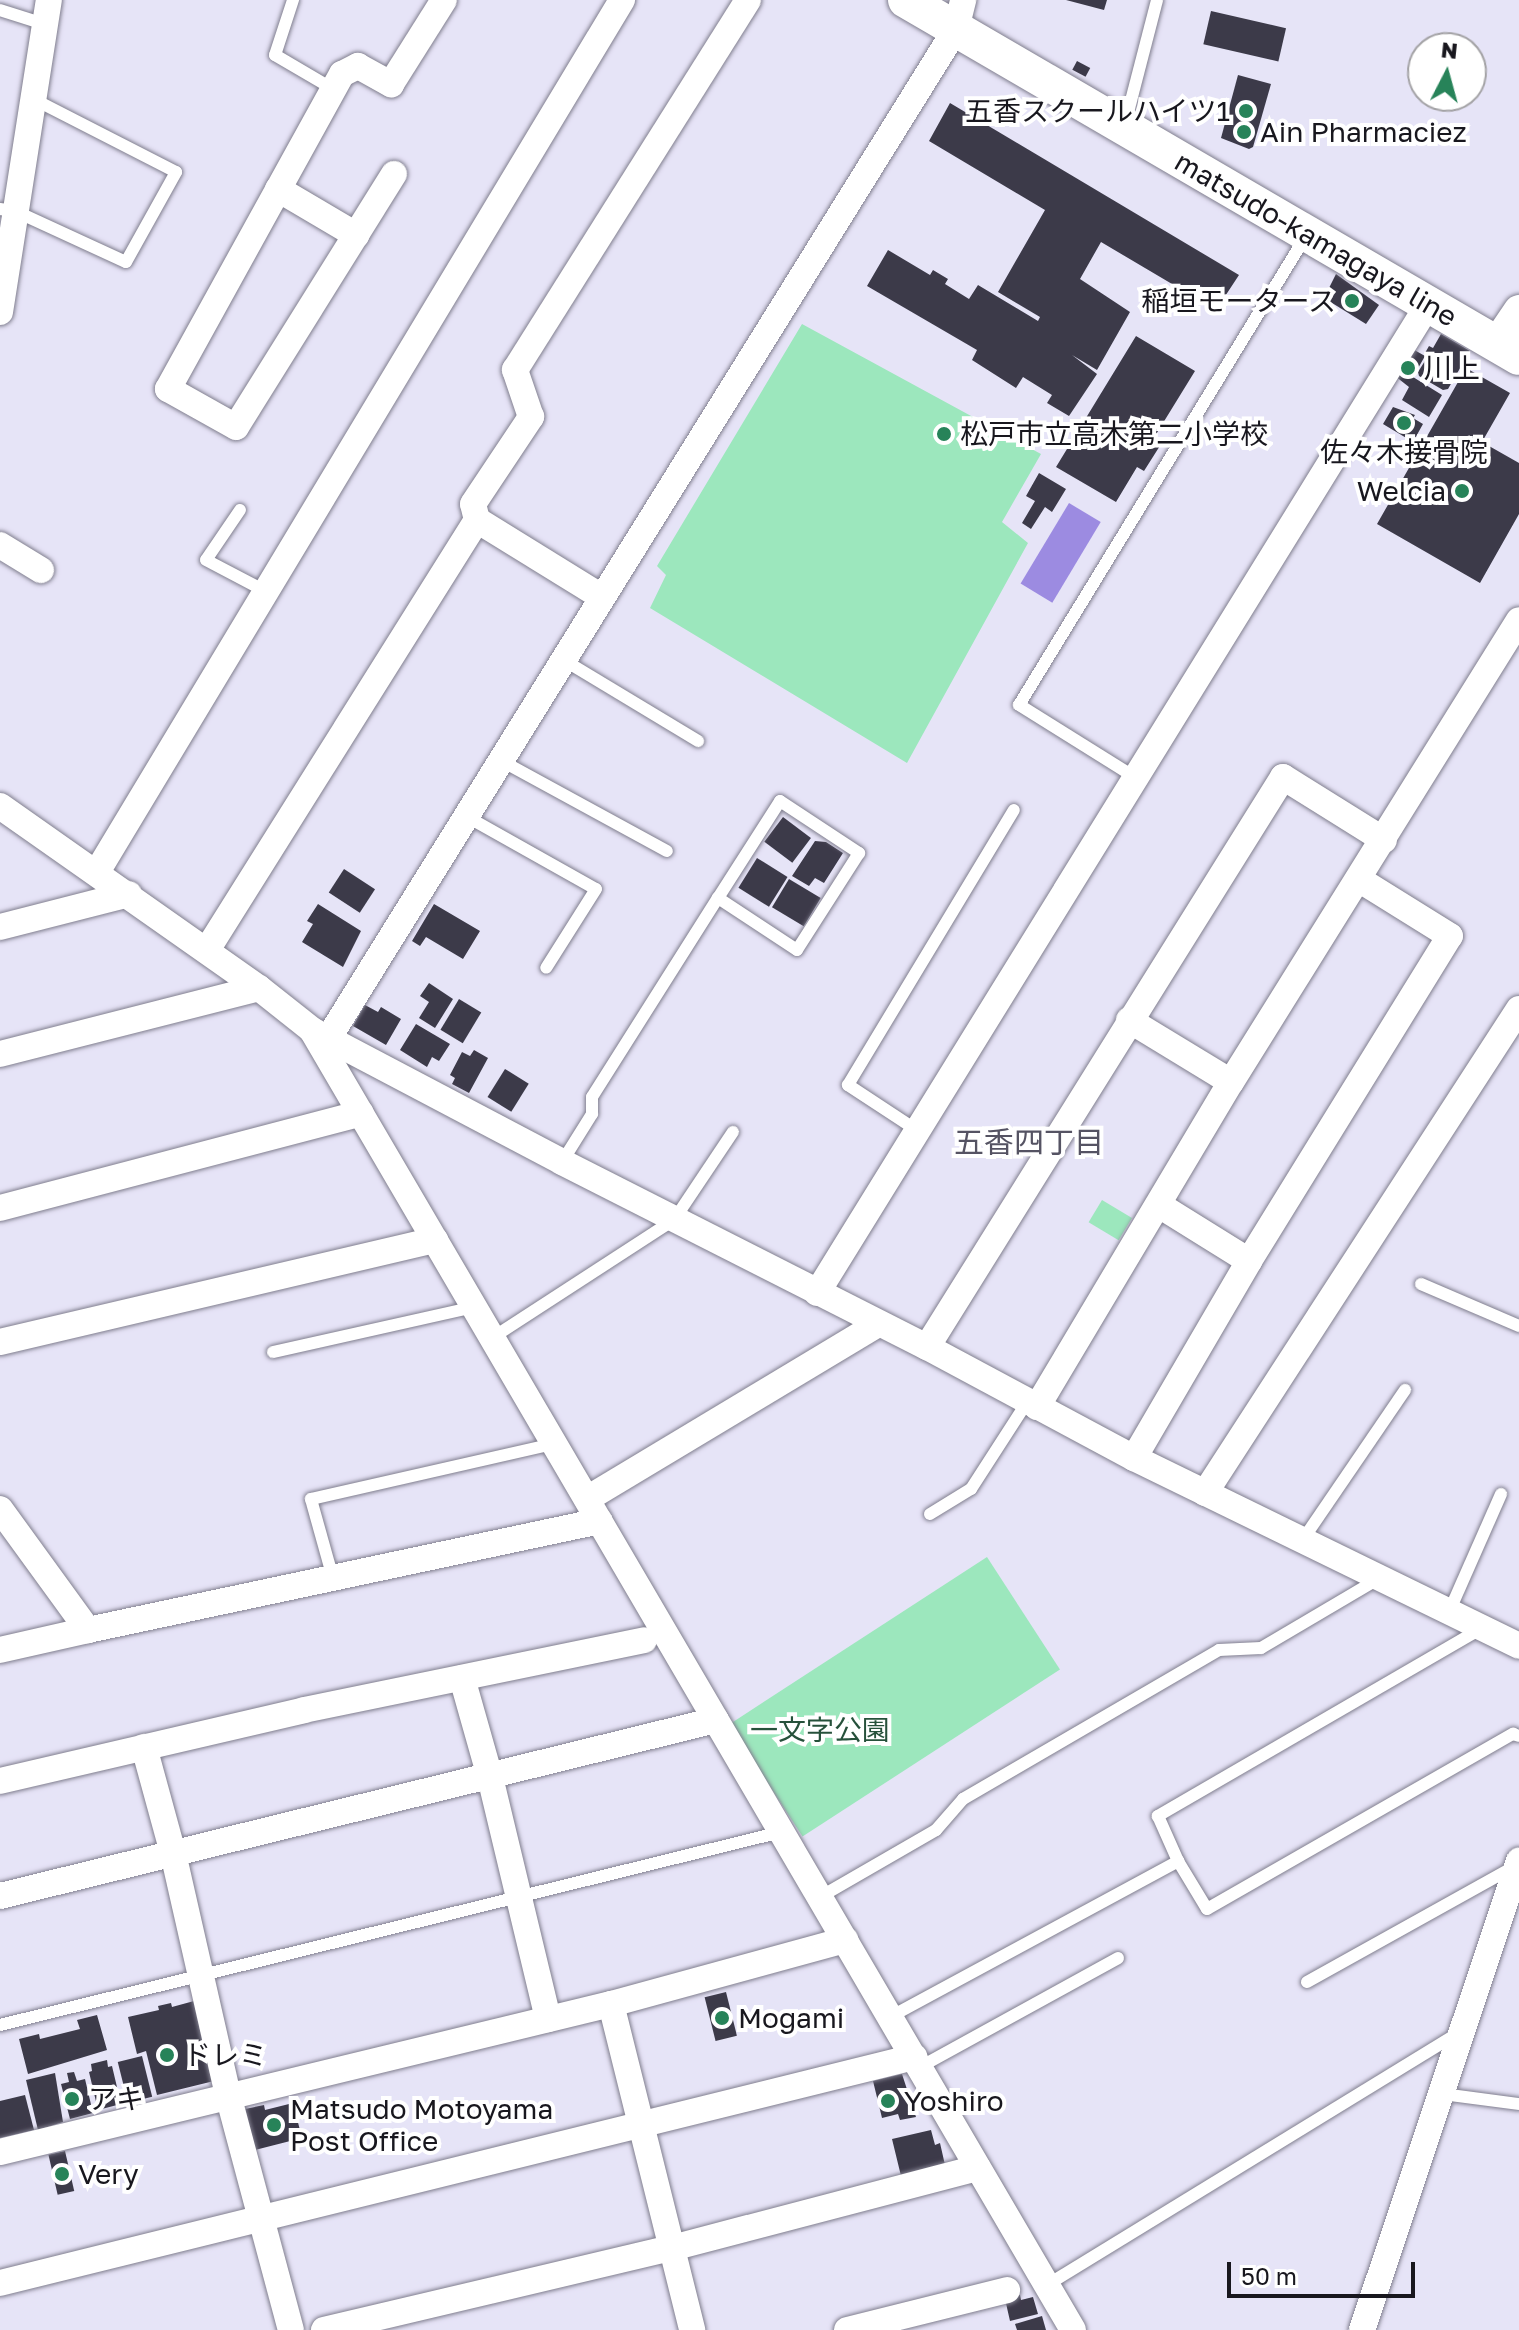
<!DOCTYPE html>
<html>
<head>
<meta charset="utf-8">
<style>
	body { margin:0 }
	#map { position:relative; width:1519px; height:2330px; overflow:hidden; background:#e6e4f7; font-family:"Golos Text","Noto Sans JP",sans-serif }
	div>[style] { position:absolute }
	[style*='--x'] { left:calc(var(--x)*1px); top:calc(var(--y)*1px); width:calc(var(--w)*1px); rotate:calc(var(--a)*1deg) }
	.green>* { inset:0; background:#9ce7bd; transform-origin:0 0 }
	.water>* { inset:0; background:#9c8be1; transform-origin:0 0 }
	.building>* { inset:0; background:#3c3a49; transform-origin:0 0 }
	.roads { filter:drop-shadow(0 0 2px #807e8e) drop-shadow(0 0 2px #807e8e) }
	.service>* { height:12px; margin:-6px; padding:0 6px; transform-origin:6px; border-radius:6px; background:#fff }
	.minor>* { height:26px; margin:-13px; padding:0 13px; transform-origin:13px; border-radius:13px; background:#fff }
	.tertiary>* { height:32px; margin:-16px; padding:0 16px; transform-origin:16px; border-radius:16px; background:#fff }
	.secondary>* { height:36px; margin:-18px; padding:0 18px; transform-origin:18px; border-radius:18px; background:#fff }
	.dots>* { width:22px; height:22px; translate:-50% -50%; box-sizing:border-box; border:4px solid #fff; border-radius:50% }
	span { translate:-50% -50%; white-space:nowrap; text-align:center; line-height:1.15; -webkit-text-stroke:8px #fff; paint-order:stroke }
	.poi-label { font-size:28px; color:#18171e }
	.right { translate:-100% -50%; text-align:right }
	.left { translate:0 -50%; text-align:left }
	.street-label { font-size:28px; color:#18171e }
	.park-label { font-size:28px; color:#26513b }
	.neighbourhood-label { font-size:30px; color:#555363 }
	.north { position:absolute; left:1407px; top:32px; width:80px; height:80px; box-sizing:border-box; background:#fff; border:2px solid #a3a2a5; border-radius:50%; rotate:6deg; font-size:22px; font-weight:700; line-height:32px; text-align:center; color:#18171e }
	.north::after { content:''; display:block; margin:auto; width:28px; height:36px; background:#278359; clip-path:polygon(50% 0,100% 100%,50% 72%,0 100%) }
	.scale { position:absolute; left:1227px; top:2262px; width:188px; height:36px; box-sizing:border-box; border:4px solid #18171e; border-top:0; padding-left:10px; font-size:24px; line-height:28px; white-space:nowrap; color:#18171e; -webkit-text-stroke:6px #fff; paint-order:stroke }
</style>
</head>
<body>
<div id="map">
	<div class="green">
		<div style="clip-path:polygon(802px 324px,1041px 454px,1002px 522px,1028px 543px,907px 763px,650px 608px,666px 575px,657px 566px)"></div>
		<div style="left:1102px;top:1200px;width:35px;height:26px;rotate:31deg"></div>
		<div style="left:987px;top:1557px;width:134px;height:307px;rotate:57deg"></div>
	</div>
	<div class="water">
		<div style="left:1069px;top:503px;width:37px;height:94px;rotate:31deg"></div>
	</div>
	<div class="building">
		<div style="clip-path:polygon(1066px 0,1107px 0,1104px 10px)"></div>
		<div style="left:1211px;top:11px;width:77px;height:34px;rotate:13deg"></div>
		<div style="left:1077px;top:61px;width:15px;height:10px;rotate:28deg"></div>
		<div style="clip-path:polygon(1238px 75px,1271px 84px,1253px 147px,1249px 149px,1221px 138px)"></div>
		<div style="clip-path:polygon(950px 103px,1239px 275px,1216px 310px,1101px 242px,1080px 279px,1130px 312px,1097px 370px,1072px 355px,1097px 374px,1069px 416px,1047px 403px,1052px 395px,1023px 377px,1016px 388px,972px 360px,977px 350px,867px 286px,888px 250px,930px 275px,933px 270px,948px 279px,945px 284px,969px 299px,978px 285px,1038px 321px,1040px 317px,998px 292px,1045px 210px,929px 141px)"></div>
		<div style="clip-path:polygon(1336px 274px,1379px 305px,1366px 324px,1324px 298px)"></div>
		<div style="clip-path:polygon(1441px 334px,1470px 351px,1448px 389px,1443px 390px,1419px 376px,1418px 372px,1428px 356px,1425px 353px,1429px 346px,1433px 348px)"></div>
		<div style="clip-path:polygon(1136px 336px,1195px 371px,1155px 436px,1163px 441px,1144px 471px,1137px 467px,1116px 502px,1056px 467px)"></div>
		<div style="clip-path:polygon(1409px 347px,1425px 356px,1413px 377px,1442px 395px,1429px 417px,1402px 400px,1409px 387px,1395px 376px)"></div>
		<div style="clip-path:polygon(1466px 368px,1510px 393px,1482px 442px,1519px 463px,1519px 514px,1480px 583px,1377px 524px)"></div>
		<div style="clip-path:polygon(1393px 407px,1415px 415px,1413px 418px,1423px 424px,1413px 442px,1383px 424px)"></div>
		<div style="clip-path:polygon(1039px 473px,1066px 489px,1052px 512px,1045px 507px,1031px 529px,1022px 523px,1035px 501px,1026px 496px)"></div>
		<div style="left:783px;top:817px;width:35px;height:31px;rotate:37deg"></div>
		<div style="clip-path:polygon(815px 841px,826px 842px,843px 853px,824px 883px,815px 878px,809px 886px,792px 876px)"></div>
		<div style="left:757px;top:858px;width:36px;height:35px;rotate:32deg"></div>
		<div style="left:344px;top:869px;width:37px;height:28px;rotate:33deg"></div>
		<div style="left:789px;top:879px;width:37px;height:33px;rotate:31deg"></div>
		<div style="clip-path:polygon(318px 904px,361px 931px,343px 967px,302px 942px,313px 924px,307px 921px)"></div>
		<div style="clip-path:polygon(434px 904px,480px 931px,463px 959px,426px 937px,420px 946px,412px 941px)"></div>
		<div style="clip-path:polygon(429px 983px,453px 999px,435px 1028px,419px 1018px,429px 1002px,420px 996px)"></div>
		<div style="left:459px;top:999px;width:26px;height:36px;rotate:31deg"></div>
		<div style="clip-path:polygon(365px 1005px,378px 1012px,381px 1007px,401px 1019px,386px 1045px,353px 1026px)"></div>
		<div style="clip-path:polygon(416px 1024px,450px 1044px,439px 1061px,432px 1057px,427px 1067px,400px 1050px)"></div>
		<div style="clip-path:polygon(474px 1050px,488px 1058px,469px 1093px,452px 1084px,455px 1078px,450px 1075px,462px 1052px,470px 1056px)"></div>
		<div style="left:505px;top:1069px;width:28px;height:33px;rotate:32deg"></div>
		<div style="left:726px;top:1992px;width:45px;height:22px;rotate:76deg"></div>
		<div style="clip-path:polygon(194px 2001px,214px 2081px,157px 2095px,146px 2051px,137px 2054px,128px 2017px,159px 2010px,158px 2006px,171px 2003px,172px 2007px)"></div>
		<div style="clip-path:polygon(97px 2015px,107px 2050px,28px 2074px,19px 2039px,39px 2034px,40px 2039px,80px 2029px,77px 2020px)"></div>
		<div style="left:142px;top:2056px;width:42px;height:25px;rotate:76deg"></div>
		<div style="clip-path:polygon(107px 2060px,108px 2067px,112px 2066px,121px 2104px,98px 2110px,89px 2072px,92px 2071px,91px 2064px)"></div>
		<div style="clip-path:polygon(74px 2072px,77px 2081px,85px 2079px,93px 2113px,70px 2119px,61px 2084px,69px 2082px,67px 2073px)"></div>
		<div style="clip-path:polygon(55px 2073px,63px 2122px,38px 2130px,26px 2080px)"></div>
		<div style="clip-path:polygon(902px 2074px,916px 2117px,900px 2120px,898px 2114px,882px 2118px,873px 2081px)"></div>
		<div style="clip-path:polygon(25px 2095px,34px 2130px,0 2138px,0 2101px)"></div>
		<div style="clip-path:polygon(293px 2103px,302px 2138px,255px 2150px,245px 2109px,264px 2105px,265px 2110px)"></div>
		<div style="clip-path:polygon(931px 2130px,935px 2145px,940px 2143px,945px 2165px,901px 2176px,892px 2139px)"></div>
		<div style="left:65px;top:2151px;width:41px;height:17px;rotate:77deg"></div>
		<div style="clip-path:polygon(1020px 2295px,1021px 2300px,1033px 2297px,1038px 2314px,1010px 2321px,1005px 2299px)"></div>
		<div style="clip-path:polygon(1042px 2316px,1046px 2330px,1017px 2330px,1015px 2324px)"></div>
	</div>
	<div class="roads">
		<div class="service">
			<div style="--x:293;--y:0;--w:58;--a:108.1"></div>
			<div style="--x:275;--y:55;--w:67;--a:30.4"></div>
			<div style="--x:0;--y:10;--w:46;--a:17.7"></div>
			<div style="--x:1125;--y:124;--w:128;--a:-75.5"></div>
			<div style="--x:0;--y:209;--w:15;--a:8"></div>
			<div style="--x:15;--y:211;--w:122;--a:24.7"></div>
			<div style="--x:126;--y:262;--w:103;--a:-60.9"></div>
			<div style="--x:176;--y:172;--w:158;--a:-152.9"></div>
			<div style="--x:240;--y:510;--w:60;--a:124.2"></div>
			<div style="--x:206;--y:560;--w:67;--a:27.7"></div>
			<div style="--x:562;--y:659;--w:159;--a:31.1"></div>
			<div style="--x:500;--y:760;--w:190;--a:28.6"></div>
			<div style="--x:1136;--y:778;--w:138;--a:-148"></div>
			<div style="--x:1019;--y:705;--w:550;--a:-58.54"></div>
			<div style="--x:464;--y:815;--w:151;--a:29.3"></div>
			<div style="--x:596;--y:889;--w:93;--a:122.3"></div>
			<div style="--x:918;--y:1131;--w:84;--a:-146.7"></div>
			<div style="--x:848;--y:1085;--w:321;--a:-58.9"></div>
			<div style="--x:562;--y:1162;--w:57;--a:-58"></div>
			<div style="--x:592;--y:1114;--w:17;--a:-90"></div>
			<div style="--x:592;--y:1097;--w:236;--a:-57.7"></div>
			<div style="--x:718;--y:898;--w:115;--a:-57.4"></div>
			<div style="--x:780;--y:801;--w:95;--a:33.4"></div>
			<div style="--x:859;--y:853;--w:115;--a:122.6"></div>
			<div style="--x:797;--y:950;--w:95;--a:-146.6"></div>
			<div style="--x:1421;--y:1284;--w:107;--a:23.2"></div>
			<div style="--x:492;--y:1338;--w:217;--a:-33"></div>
			<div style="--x:674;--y:1220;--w:106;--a:-56.2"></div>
			<div style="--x:273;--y:1352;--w:206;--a:-12.6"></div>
			<div style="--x:930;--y:1514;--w:48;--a:-31.4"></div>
			<div style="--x:971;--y:1489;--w:103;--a:-57.2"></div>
			<div style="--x:1302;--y:1541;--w:183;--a:-55.7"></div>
			<div style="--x:333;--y:1578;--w:82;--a:-105.6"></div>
			<div style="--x:311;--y:1499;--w:249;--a:-12.8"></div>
			<div style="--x:1449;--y:1612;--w:129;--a:-66.2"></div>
			<div style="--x:1482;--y:1628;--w:375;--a:149.9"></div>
			<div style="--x:1158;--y:1816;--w:49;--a:66"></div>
			<div style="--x:1178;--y:1861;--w:56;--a:58.9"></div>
			<div style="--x:1207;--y:1909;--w:353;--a:-29.8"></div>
			<div style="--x:1513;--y:1734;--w:6;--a:18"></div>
			<div style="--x:820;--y:1897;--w:134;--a:-30"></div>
			<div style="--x:936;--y:1830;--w:41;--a:-48.9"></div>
			<div style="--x:963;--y:1799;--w:296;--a:-30.2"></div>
			<div style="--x:1219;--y:1650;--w:42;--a:-2.7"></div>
			<div style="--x:1261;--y:1648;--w:136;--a:-30.5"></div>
			<div style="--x:1307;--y:1982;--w:238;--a:-29.1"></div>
			<div style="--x:890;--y:2017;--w:328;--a:-28.4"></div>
			<div style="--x:0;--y:2025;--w:804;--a:-13.88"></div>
			<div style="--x:920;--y:2067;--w:226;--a:-28.8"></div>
			<div style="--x:1443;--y:2094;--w:77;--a:7.5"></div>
			<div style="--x:1047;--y:2285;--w:481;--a:-31.5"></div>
		</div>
		<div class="minor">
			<div style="--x:394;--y:174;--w:298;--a:122"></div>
			<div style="--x:236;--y:427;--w:78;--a:-150.8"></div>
			<div style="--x:168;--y:389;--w:360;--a:-61.1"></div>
			<div style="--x:342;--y:74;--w:18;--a:-27"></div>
			<div style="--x:358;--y:66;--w:38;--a:29"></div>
			<div style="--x:391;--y:84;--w:99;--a:-57.8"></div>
			<div style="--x:278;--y:189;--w:91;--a:30.5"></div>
			<div style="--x:0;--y:312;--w:316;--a:-81.1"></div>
			<div style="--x:477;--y:520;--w:145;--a:31.7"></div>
			<div style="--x:0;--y:545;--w:48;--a:31.4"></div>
			<div style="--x:0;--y:806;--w:317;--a:35.1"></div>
			<div style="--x:97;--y:872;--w:1018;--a:-58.95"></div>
			<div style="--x:0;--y:927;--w:133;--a:-14.3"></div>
			<div style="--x:207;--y:950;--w:508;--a:-57.88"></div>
			<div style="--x:477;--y:520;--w:16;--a:-104"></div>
			<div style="--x:473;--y:504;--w:105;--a:-56.3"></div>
			<div style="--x:531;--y:417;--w:50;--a:-108.8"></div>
			<div style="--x:515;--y:370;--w:437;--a:-57.8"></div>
			<div style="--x:1129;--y:1020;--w:119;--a:31.3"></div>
			<div style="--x:313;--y:1032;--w:1504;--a:59.65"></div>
			<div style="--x:328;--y:1039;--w:1189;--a:-58.13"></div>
			<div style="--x:956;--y:29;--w:30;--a:-76"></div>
			<div style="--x:0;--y:1054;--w:267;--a:-14.3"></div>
			<div style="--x:259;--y:988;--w:68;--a:38.4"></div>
			<div style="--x:312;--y:1030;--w:283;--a:27.8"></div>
			<div style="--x:562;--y:1162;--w:409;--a:26.9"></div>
			<div style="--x:927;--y:1347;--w:235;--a:28.2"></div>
			<div style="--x:1134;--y:1458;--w:428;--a:26"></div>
			<div style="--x:1159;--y:1205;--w:106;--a:31.9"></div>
			<div style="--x:0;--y:1208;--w:373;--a:-14.7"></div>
			<div style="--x:817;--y:1293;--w:1162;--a:-58.27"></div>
			<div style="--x:0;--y:1342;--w:447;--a:-13.2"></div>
			<div style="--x:927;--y:1347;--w:672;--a:-58.01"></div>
			<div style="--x:1283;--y:777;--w:119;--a:32"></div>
			<div style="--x:1037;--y:1407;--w:378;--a:-59.2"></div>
			<div style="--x:1231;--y:1082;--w:544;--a:-58.06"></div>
			<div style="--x:1134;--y:1458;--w:228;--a:-59.7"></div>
			<div style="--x:1249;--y:1261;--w:382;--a:-58.3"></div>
			<div style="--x:1450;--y:936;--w:106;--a:-148.1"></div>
			<div style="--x:1205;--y:1493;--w:577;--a:-57.03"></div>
			<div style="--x:587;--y:1499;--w:340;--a:-31"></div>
			<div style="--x:0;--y:1509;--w:150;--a:54"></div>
			<div style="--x:88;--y:1630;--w:90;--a:167.2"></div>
			<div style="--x:88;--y:1630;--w:523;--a:-12.02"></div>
			<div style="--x:462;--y:1678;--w:103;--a:74.2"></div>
			<div style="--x:490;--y:1777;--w:249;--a:76.5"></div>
			<div style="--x:144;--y:1747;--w:110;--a:74.7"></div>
			<div style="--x:173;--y:1853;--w:248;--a:77.2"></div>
			<div style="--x:228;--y:2095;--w:243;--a:75"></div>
			<div style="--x:0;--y:1781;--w:312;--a:-13.1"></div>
			<div style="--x:304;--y:1710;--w:347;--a:-11.6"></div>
			<div style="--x:0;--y:1896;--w:737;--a:-13.81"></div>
			<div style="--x:611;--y:2004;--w:336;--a:76"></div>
			<div style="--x:0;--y:2152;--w:629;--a:-13.62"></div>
			<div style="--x:611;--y:2004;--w:243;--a:-15.3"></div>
			<div style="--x:0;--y:2283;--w:942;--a:-13.89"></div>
			<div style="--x:324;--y:2330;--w:358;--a:-13.3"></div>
			<div style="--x:672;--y:2248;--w:316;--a:-14.7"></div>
			<div style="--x:847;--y:2330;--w:165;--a:-14"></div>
			<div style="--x:1362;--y:2330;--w:495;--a:-71.5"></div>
		</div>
		<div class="tertiary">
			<div style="--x:1497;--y:344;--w:40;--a:-56"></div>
		</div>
		<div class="secondary">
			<div style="--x:906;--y:0;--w:709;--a:30.22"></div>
		</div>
	</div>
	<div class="dots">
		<div style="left:1246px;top:111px;background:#278359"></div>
		<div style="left:1244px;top:132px;background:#278359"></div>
		<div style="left:1352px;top:301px;background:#278359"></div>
		<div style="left:1408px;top:368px;background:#278359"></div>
		<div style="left:1404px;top:423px;background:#278359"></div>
		<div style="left:944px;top:434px;background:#278359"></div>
		<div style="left:1462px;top:491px;background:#278359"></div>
		<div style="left:722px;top:2018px;background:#278359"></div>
		<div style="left:167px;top:2055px;background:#278359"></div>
		<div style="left:72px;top:2099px;background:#278359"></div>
		<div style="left:888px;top:2101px;background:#278359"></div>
		<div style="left:274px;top:2125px;background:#278359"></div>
		<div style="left:62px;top:2174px;background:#278359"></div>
	</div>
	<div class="poi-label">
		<span class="right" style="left:1230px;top:111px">五香スクールハイツ1</span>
		<span class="left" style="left:1260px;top:132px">Ain Pharmaciez</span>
		<span class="right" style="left:1336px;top:301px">稲垣モータース</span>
		<span class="left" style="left:1424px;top:368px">川上</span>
		<span class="left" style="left:960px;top:434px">松戸市立高木第二小学校</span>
		<span style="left:1404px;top:452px">佐々木接骨院</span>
		<span class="right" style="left:1446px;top:491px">Welcia</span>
		<span class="left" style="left:738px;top:2018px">Mogami</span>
		<span class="left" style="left:183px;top:2055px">ドレミ</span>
		<span class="left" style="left:88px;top:2099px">アキ</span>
		<span class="left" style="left:904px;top:2101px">Yoshiro</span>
		<span class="left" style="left:290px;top:2125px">Matsudo Motoyama<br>Post Office</span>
		<span class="left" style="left:78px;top:2174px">Very</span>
	</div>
	<div class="street-label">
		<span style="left:1316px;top:239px;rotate:30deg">matsudo-kamagaya line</span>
	</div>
	<div class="park-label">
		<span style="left:820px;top:1730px">一文字公園</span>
	</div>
	<div class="neighbourhood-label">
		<span style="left:1029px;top:1142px">五香四丁目</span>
	</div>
	<div class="north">N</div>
	<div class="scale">50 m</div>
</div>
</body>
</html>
